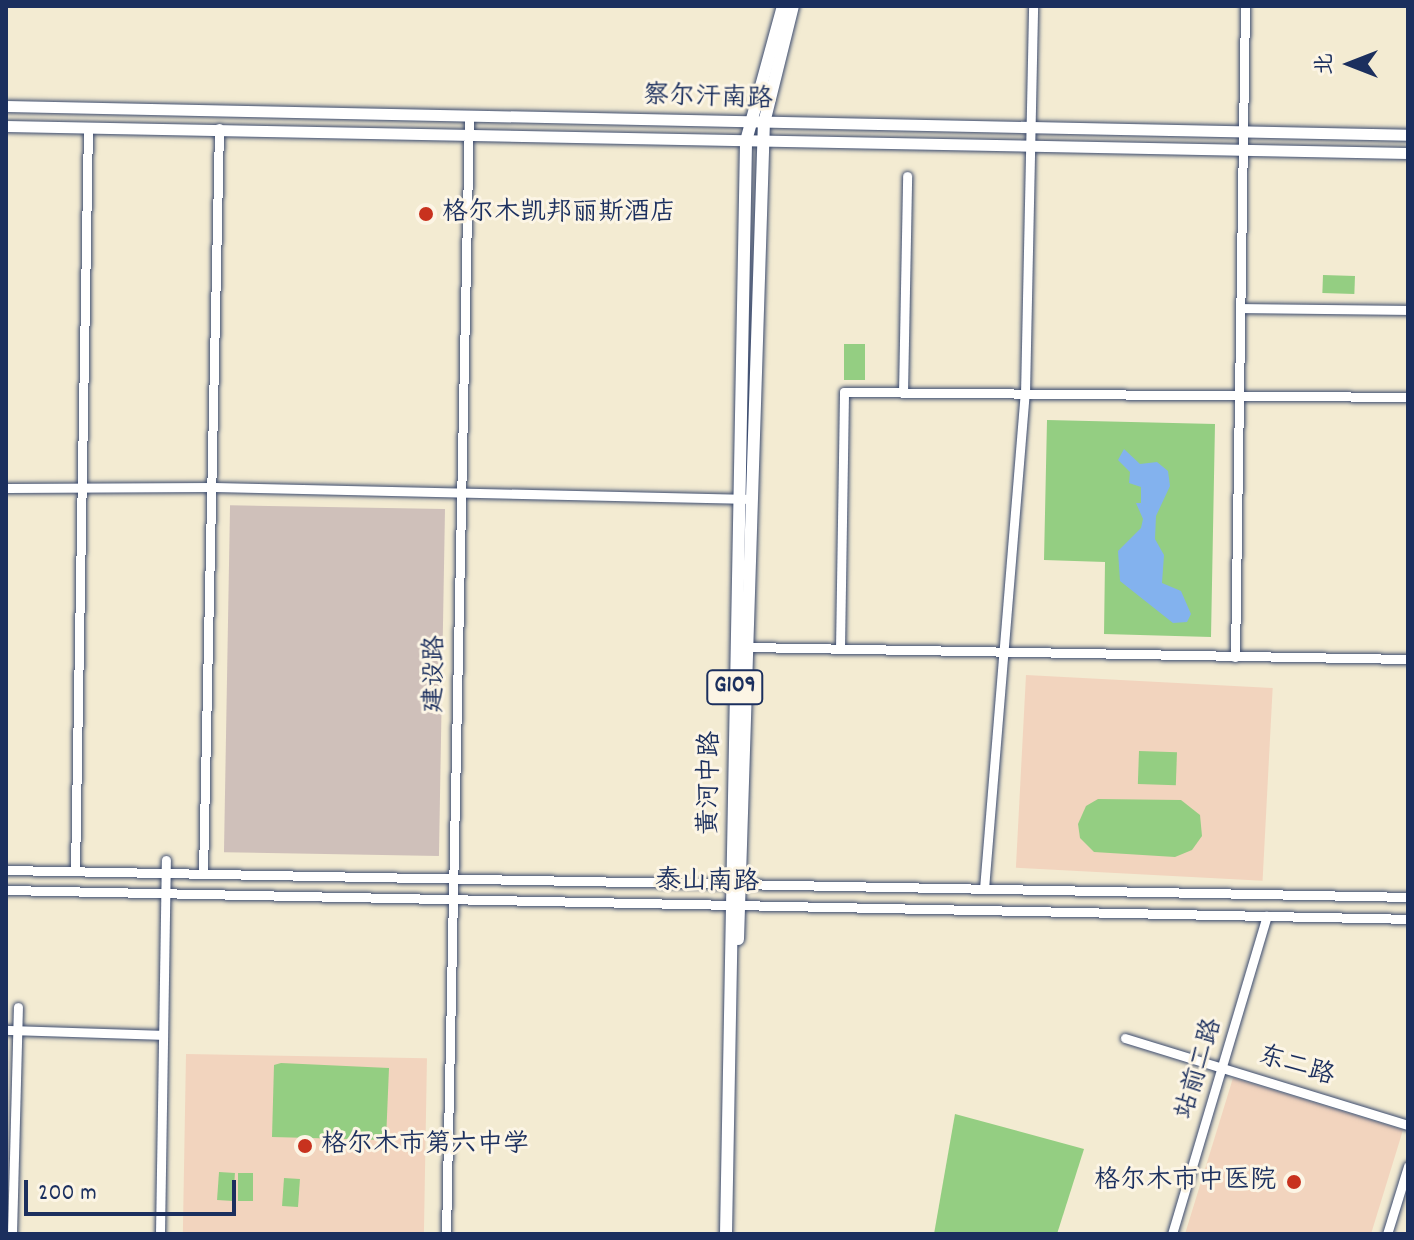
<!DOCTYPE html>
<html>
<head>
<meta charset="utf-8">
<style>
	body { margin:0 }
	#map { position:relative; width:1414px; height:1240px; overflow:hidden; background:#f3ebd2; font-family:Dekko,"LXGW WenKai TC",sans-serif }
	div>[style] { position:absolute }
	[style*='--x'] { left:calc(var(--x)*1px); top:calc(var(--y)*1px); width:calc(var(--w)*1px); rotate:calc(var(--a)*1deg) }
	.built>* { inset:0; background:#f2d4be; transform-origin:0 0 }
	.industrial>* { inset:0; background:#cfc0ba; transform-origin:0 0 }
	.green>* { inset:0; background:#94ce82; transform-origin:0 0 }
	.water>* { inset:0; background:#83b2ee }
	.roads { filter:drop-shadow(0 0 2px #3b4b6f) drop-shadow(0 0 2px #3b4b6f) }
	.minor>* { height:9px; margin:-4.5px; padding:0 4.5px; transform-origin:4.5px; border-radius:4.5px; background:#fff }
	.major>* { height:11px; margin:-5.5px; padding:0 5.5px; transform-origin:5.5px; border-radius:5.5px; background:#fff }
	.highway>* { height:12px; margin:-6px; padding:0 6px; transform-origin:6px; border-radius:6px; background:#fff }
	.dots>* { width:22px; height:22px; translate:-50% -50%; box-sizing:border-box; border:4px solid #fcf5e5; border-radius:50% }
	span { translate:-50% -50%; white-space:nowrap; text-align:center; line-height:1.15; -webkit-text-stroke:6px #fcf5e5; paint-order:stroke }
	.shield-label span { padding:2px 6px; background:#fcf5e5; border:2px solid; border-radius:6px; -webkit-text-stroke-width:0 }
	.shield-label { font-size:24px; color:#1b2f5e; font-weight:700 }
	.street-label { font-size:26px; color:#1b2f5e }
	.poi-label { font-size:26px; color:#1b2f5e }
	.left { translate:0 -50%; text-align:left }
	.right { translate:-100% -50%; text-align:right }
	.frame { position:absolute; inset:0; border:8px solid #1b2f5e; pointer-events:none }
	.north { position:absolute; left:1310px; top:24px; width:80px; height:80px; -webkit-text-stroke:6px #fcf5e5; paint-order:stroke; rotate:270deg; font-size:22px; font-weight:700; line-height:32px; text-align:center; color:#1b2f5e }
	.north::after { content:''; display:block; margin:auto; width:28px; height:36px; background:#1b2f5e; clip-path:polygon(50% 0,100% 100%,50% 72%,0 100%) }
	.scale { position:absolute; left:24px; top:1180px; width:212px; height:36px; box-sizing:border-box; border:4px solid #1b2f5e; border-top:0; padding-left:10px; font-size:24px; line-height:28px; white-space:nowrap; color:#1b2f5e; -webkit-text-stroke:6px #fcf5e5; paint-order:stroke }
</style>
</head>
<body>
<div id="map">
	<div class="built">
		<div style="left:1026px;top:675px;width:247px;height:193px;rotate:3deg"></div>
		<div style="left:186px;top:1054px;width:241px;height:180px;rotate:1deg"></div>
		<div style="clip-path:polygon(1233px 1078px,1403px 1130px,1371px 1234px,1185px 1234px)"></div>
	</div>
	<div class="industrial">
		<div style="left:445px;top:509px;width:347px;height:215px;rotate:91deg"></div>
	</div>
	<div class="green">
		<div style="left:1323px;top:275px;width:32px;height:18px;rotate:2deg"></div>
		<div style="left:844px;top:344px;width:21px;height:36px"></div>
		<div style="clip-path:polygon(1047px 420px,1215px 424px,1211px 637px,1104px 634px,1105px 562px,1044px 560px)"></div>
		<div style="left:1139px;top:751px;width:38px;height:33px;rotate:2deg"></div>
		<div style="clip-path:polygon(1098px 799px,1181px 800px,1200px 815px,1202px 836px,1192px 850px,1175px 857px,1094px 852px,1080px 838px,1078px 824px,1086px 806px)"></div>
		<div style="clip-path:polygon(281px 1063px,389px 1068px,386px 1140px,272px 1137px,274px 1065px)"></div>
		<div style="clip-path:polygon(955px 1114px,1084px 1149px,1057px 1234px,934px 1234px)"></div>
		<div style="left:219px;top:1172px;width:16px;height:28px;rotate:4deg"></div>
		<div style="left:238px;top:1173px;width:15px;height:28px"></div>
		<div style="left:284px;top:1178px;width:16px;height:28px;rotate:4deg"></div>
	</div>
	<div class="water">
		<div style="clip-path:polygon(1124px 449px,1140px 464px,1157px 462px,1168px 471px,1170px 486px,1156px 516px,1155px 539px,1164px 555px,1162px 583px,1181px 591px,1191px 614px,1187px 622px,1173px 623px,1120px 581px,1118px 551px,1141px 528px,1143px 519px,1136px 503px,1141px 503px,1141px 487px,1129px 483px,1130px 472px,1118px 460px)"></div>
	</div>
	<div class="roads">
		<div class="minor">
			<div style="--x:1240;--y:308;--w:168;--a:0.7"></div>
			<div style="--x:903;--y:393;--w:217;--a:-88.9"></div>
			<div style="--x:6;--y:488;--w:208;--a:-0.3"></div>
			<div style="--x:214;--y:487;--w:538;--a:1.28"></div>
			<div style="--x:747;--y:647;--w:661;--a:1.04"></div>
			<div style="--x:840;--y:649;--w:257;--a:-89.1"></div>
			<div style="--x:844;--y:392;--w:564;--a:0.51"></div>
			<div style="--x:1235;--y:657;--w:651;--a:-89.12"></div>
			<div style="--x:6;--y:870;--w:1402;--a:1.1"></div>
			<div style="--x:75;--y:871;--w:743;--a:-89"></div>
			<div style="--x:203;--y:874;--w:746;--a:-88.77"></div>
			<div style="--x:984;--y:889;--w:497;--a:-85.3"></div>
			<div style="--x:1025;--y:394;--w:388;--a:-88.8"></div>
			<div style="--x:6;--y:890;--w:1402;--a:1.18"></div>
			<div style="--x:6;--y:1030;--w:156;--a:1.8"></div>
			<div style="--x:1125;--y:1038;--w:296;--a:17.1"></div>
			<div style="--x:12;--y:1234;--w:227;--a:-88.5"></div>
			<div style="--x:160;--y:1234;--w:374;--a:-89.1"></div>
			<div style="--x:446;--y:1234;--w:1119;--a:-88.82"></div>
			<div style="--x:1172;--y:1234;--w:332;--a:-73.4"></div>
			<div style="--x:1387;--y:1234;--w:71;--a:-72.8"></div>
		</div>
		<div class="major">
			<div style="--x:6;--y:106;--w:1402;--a:1.18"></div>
			<div style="--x:6;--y:126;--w:1402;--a:1.1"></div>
		</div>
		<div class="highway">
			<div style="--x:738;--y:939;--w:816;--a:-88.18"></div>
			<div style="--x:764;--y:123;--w:121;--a:-76.1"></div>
			<div style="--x:726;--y:1234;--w:1093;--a:-88.95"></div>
			<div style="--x:746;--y:141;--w:140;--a:-74.7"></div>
		</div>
	</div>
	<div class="dots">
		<div style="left:426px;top:214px;background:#c8321e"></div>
		<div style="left:305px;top:1146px;background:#c8321e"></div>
		<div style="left:1294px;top:1182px;background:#c8321e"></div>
	</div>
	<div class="shield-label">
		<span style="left:735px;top:687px">G109</span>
	</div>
	<div class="street-label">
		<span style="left:708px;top:99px;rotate:2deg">察尔汗南路</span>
		<span style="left:436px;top:674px;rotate:-89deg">建设路</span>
		<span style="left:711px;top:783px;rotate:-89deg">黄河中路</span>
		<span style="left:707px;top:883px;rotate:1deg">泰山南路</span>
		<span style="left:1296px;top:1067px;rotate:17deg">东二路</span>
		<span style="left:1200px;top:1069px;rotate:-73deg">站前二路</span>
	</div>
	<div class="poi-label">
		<span class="left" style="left:442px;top:214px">格尔木凯邦丽斯酒店</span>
		<span class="left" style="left:321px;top:1146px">格尔木市第六中学</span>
		<span class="right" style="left:1276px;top:1182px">格尔木市中医院</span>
	</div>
	<div class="frame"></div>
	<div class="north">北</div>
	<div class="scale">200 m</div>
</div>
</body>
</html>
